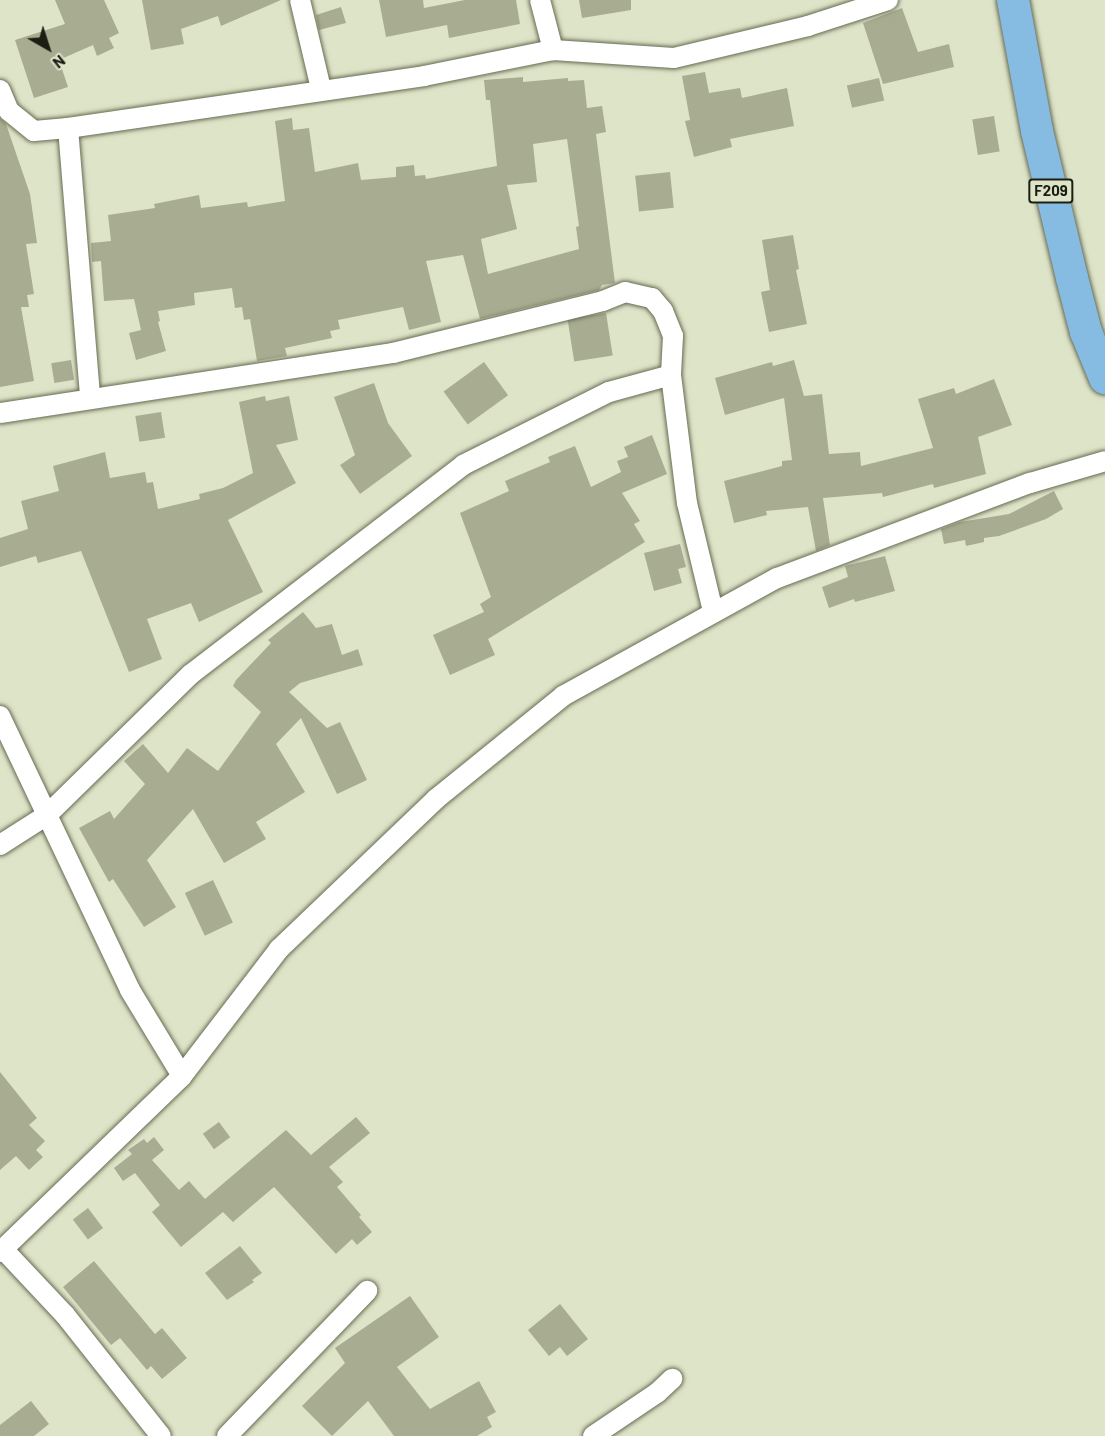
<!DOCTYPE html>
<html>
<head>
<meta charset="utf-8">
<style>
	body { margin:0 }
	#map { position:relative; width:1105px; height:1436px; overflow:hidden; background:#dee4c8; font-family:Barlow,sans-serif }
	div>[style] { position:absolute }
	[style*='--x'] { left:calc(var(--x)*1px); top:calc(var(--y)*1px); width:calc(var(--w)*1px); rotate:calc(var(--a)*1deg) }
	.building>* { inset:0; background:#a8ad92; transform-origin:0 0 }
	.roads { filter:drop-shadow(0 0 2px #666b52) drop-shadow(0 0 2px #666b52) }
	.minor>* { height:20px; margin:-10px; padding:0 10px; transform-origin:10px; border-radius:10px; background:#fff }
	.primary>* { height:32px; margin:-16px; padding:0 16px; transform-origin:16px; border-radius:16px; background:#86bbe2 }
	span { translate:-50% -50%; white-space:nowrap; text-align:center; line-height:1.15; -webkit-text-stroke:4.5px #dee4c8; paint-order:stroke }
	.shield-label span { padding:2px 4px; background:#dee4c8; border:2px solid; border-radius:4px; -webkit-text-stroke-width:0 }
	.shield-label { font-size:15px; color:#1c1e14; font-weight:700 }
	.north { position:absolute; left:18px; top:18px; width:60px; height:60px; -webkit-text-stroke:4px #dee4c8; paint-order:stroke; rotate:141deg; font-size:16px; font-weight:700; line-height:24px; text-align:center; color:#1c1e14 }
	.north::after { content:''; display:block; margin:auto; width:21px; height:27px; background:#1c1e14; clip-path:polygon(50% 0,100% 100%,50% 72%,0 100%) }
</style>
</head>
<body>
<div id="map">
	<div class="building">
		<div style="clip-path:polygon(55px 0,104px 0,119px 33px,109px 38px,114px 48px,97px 56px,93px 45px,59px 60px,68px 87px,34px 98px,15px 40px,65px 24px)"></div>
		<div style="clip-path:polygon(142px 0,281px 0,221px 26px,218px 16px,181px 29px,184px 44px,151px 50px)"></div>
		<div style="clip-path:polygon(379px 0,423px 0,424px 8px,465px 0,516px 0,520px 24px,449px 38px,447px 25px,386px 37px)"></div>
		<div style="clip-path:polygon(579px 0,631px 0,631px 10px,582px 18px)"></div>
		<div style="clip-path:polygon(341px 7px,346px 23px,319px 30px,316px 15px)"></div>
		<div style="clip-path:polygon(902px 8px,918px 52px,949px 44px,954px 67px,883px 84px,863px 23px)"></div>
		<div style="clip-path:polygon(705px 72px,709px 93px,740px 88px,742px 98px,787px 88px,794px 126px,730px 139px,732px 147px,694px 157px,685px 121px,690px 120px,682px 76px)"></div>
		<div style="clip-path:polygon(evenodd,523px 77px,523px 82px,568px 78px,568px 81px,584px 80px,587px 108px,602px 106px,606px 132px,596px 134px,615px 283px,602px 285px,599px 290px,480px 319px,463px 255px,426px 261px,441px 322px,409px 330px,403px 307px,338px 320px,340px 329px,330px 331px,332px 338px,285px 348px,287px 356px,257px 361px,250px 319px,244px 320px,242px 307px,235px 308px,232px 288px,194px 293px,195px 305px,158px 311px,160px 321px,158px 322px,166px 351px,136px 360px,129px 333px,141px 330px,134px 299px,104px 301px,101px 261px,92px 262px,91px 243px,111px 241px,108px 215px,155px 208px,154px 204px,199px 195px,201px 208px,247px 202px,248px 207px,285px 201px,275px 121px,292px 118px,293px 130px,309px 128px,315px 172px,358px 163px,361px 180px,396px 177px,396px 167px,414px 165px,415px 176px,425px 175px,426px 179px,497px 166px,490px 100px,486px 100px,484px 80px,523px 77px,567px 139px,579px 226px,576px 227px,579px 249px,488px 274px,481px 239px,517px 229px,507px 185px,537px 182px,533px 144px,567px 139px)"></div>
		<div style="left:879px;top:78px;width:23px;height:33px;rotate:77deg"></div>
		<div style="left:994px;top:116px;width:36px;height:22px;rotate:81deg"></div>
		<div style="clip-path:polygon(0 118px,6px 124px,30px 194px,37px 243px,26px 244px,34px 294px,27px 295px,29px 307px,21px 307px,34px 381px,0 387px)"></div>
		<div style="left:670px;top:172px;width:36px;height:35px;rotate:84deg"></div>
		<div style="clip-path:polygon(793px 235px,799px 269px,796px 270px,807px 324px,769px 332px,761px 292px,770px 290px,762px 240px)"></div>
		<div style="left:606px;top:313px;width:43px;height:39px;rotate:81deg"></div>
		<div style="left:71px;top:360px;width:20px;height:20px;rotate:81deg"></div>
		<div style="clip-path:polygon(794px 360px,804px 396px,822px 394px,829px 454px,860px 452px,861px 466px,933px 448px,918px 399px,954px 388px,956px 394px,994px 379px,1012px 425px,978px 437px,986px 474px,934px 488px,933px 484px,883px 497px,882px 493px,823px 498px,830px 545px,816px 551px,808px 507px,766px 511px,767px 515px,734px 523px,724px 481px,782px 466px,782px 461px,792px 460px,784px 398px,725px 415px,715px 378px,772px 362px,773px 366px)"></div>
		<div style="left:484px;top:362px;width:41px;height:50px;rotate:54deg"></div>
		<div style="clip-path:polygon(374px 383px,388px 423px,412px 456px,360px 494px,340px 465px,355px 455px,334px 397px)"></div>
		<div style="clip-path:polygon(265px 396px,266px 401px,289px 396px,298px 440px,276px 445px,296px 483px,228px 520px,263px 592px,199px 622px,191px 603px,147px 619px,162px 659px,129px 672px,81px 551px,38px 563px,36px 556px,0 567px,0 538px,28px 529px,21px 501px,59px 491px,53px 466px,105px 452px,110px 478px,145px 472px,147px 483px,153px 482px,158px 509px,200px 499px,199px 494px,223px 488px,253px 473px,239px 402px)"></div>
		<div style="left:161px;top:412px;width:26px;height:26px;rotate:81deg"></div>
		<div style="clip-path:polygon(652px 435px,667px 474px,622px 493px,640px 521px,634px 524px,645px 542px,488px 639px,495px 655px,450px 675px,433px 635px,484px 612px,480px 604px,491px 597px,460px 513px,509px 491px,505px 481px,550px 462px,548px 457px,575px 446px,591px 487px,621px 472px,617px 461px,628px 457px,624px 447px)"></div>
		<div style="clip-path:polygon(1054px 491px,1063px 509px,1046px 519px,999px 536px,984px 538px,984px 542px,966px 546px,965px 540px,944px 544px,941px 529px,960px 522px,1009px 514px)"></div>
		<div style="clip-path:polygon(680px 544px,686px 567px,678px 569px,682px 583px,654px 591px,644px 553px)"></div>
		<div style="clip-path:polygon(885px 556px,895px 591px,855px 602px,854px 599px,829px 608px,822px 587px,848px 577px,845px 566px)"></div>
		<div style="clip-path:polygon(303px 612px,316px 628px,332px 624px,342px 655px,358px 649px,363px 665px,300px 683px,289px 692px,327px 728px,340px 722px,367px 780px,337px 794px,301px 718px,276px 744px,305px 792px,256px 822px,266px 839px,224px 863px,193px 809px,147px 860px,176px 907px,144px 927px,113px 879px,109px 882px,79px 828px,110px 811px,114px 819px,145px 784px,124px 761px,143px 744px,168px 773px,187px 748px,218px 771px,261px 712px,233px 686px,236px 680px,271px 643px,268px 640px)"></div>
		<div style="left:213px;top:880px;width:47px;height:31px;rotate:65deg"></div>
		<div style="clip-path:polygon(0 1072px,37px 1118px,29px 1125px,45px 1141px,36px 1150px,43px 1157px,29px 1170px,16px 1156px,0 1170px)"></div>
		<div style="clip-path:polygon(356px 1117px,370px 1133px,329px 1167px,343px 1182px,337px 1187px,361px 1215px,359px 1217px,372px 1232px,357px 1245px,352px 1239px,336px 1254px,274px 1187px,233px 1222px,223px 1212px,181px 1247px,152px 1212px,160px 1205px,135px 1173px,123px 1181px,114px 1168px,132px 1154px,128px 1150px,144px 1139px,147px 1143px,154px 1137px,164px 1150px,152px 1160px,179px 1190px,189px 1181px,205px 1199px,286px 1130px,311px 1155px)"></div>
		<div style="left:219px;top:1122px;width:19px;height:20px;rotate:54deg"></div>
		<div style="left:88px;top:1208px;width:25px;height:19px;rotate:53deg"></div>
		<div style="clip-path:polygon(240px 1246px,262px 1273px,252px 1280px,254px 1282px,227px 1300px,205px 1273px)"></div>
		<div style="clip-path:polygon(94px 1261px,155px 1334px,162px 1328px,187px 1358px,162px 1379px,151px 1366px,147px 1370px,120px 1338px,111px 1345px,63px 1287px)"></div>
		<div style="clip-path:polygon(410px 1296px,439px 1337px,397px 1367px,430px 1409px,479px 1381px,496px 1412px,487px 1417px,492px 1427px,477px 1436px,394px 1436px,368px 1401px,332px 1436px,302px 1406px,345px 1363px,335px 1348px)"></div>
		<div style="clip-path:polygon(560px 1304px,588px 1339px,567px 1356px,560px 1347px,549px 1356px,528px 1330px)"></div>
		<div style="clip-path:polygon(31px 1401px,49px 1424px,34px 1436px,0 1436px,0 1425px)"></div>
	</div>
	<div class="roads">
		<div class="minor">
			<div style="--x:300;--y:0;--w:91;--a:76.7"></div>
			<div style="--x:540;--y:0;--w:52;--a:75.4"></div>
			<div style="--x:0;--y:90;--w:23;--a:67"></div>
			<div style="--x:9;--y:111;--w:32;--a:39"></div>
			<div style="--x:34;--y:131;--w:34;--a:-5"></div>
			<div style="--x:68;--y:128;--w:360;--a:-8.3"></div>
			<div style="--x:424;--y:76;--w:132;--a:-11.4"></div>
			<div style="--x:553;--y:50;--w:121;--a:3.8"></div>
			<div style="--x:674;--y:58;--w:138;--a:-13.4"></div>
			<div style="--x:808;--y:26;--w:84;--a:-18"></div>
			<div style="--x:68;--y:128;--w:271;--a:85.3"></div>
			<div style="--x:0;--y:413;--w:398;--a:-8.7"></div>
			<div style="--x:393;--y:353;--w:216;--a:-13.9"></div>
			<div style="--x:603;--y:301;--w:24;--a:-22"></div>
			<div style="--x:625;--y:292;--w:28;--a:13"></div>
			<div style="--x:652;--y:298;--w:17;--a:50"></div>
			<div style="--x:663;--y:311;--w:27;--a:68"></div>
			<div style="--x:673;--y:336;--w:39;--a:93"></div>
			<div style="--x:671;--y:375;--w:129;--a:82.9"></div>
			<div style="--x:687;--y:503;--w:111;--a:76.5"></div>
			<div style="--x:0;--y:716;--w:303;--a:64.6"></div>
			<div style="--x:130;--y:990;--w:100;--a:58.8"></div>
			<div style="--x:0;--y:845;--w:56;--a:-32.6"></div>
			<div style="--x:47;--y:815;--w:202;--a:-44.4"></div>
			<div style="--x:191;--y:674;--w:343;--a:-37.5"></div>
			<div style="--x:463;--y:465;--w:163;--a:-26.6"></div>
			<div style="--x:609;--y:392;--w:64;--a:-15.3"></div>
			<div style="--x:3;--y:1249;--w:91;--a:46.8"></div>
			<div style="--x:65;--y:1315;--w:154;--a:51.6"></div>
			<div style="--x:0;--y:1252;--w:253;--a:-44"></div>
			<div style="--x:182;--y:1076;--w:160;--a:-52.6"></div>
			<div style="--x:279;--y:949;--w:217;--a:-43.7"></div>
			<div style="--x:436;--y:799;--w:164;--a:-39"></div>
			<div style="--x:563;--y:696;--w:244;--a:-28.9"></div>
			<div style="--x:777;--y:578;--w:270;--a:-20.6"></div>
			<div style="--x:1030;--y:483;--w:78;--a:-16.3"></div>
			<div style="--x:227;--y:1436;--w:202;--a:-46"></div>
			<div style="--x:593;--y:1436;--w:77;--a:-33.9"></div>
			<div style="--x:657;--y:1393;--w:21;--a:-43"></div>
		</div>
		<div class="primary">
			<div style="--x:1013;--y:0;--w:133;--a:79.6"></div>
			<div style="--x:1037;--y:131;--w:151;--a:76.6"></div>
			<div style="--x:1072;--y:278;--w:56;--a:75.5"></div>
			<div style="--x:1086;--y:332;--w:50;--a:67.6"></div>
		</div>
	</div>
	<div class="shield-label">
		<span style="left:1051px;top:191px">F209</span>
	</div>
	<div class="north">N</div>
</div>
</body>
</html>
